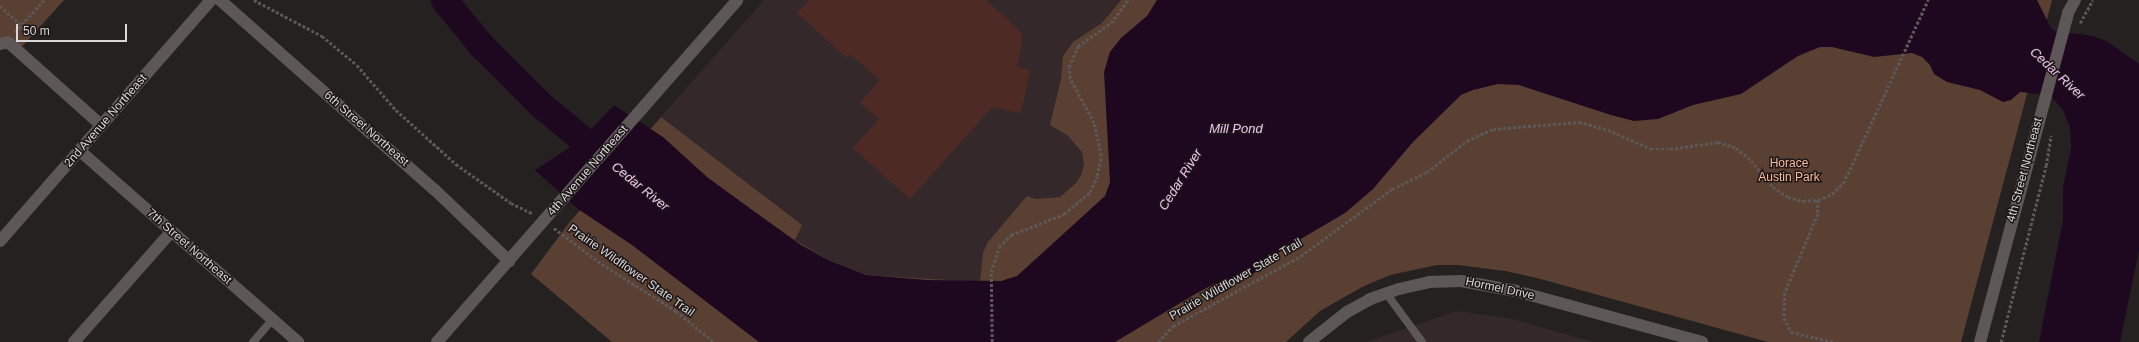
<!DOCTYPE html>
<html>
<head>
<meta charset="utf-8">
<style>
	body { margin:0 }
	#map { position:relative; width:2139px; height:342px; overflow:hidden; background:#262121; font-family:Arial,sans-serif }
	div>[style] { position:absolute }
	[style*='--x'] { left:calc(var(--x)*1px); top:calc(var(--y)*1px); width:calc(var(--w)*1px); rotate:calc(var(--a)*1deg) }
	.built>* { inset:0; background:#34282a }
	.green>* { inset:0; background:#5a4032 }
	.water>* { inset:0; background:#1e081f }
	.river>* { height:27px; margin:-13.5px; padding:0 13.5px; transform-origin:13.5px; border-radius:13.5px; background:#1e081f }
	.building>* { inset:0; background:#4e2a25 }
	.path>* { height:2.5px; margin-top:-1.25px; transform-origin:0; background:repeating-linear-gradient(90deg,#5c5858 0 3px,transparent 0 5px) }
	.lane>* { height:8px; margin:-4px; padding:0 4px; transform-origin:4px; border-radius:4px; background:#5e5758 }
	.street>* { height:12px; margin:-6px; padding:0 6px; transform-origin:6px; border-radius:6px; background:#5e5758 }
	.secondary>* { height:12px; margin:-6px; padding:0 6px; transform-origin:6px; border-radius:6px; background:#5e5758 }
	span { translate:-50% -50%; white-space:nowrap; text-align:center; line-height:1.15; -webkit-text-stroke:3px #1d1718; paint-order:stroke }
	.street-label { font-size:12px; color:#dbd7d8 }
	.park-label { font-size:12px; color:#f9ba99 }
	.water-label { font-size:13px; color:#f3c2f3; font-style:italic }
	.scale { position:absolute; left:16px; top:24px; width:111px; height:18px; box-sizing:border-box; border:2px solid #dbd7d8; border-top:0; padding-left:5px; font-size:12px; line-height:14px; white-space:nowrap; color:#dbd7d8; -webkit-text-stroke:3px #1d1718; paint-order:stroke }
</style>
</head>
<body>
<div id="map">
	<div class="built">
		<div style="clip-path:polygon(764px 0,1121px 0,1102px 23px,1073px 42px,1063px 56px,1061px 130px,1075px 141px,1082px 153px,1084px 164px,1081px 175px,1076px 183px,1060px 197px,1036px 199px,983px 253px,980px 283px,866px 275px,830px 261px,795px 240px,801px 225px,661px 117px)"></div>
		<div style="clip-path:polygon(1457px 311px,1508px 318px,1594px 342px,1366px 342px)"></div>
	</div>
	<div class="green">
		<div style="clip-path:polygon(0 0,64px 0,18px 51px,0 44px)"></div>
		<div style="clip-path:polygon(1121px 0,2052px 0,1961px 342px,1768px 342px,1537px 278px,1505px 271px,1458px 265px,1437px 265px,1390px 275px,1362px 287px,1320px 311px,1286px 342px,612px 342px,531px 274px,569px 223px,661px 117px,802px 225px,795px 240px,830px 261px,866px 275px,980px 282px,983px 253px,988px 242px,1027px 196px,1036px 199px,1060px 197px,1076px 183px,1081px 175px,1084px 164px,1082px 152px,1067px 135px,1050px 125px,1061px 79px,1063px 56px,1073px 42px,1102px 23px)"></div>
	</div>
	<div class="water">
		<div style="clip-path:polygon(1157px 0,2037px 0,2051px 28px,2057px 32px,2087px 35px,2105px 40px,2139px 64px,2139px 250px,2120px 342px,2039px 342px,2063px 220px,2063px 188px,2071px 148px,2070px 127px,2063px 110px,2050px 95px,2020px 92px,2011px 100px,2003px 102px,1980px 90px,1947px 82px,1934px 74px,1930px 65px,1922px 57px,1912px 53px,1874px 57px,1832px 47px,1820px 47px,1798px 56px,1741px 94px,1693px 105px,1658px 119px,1634px 121px,1611px 115px,1519px 85px,1498px 84px,1473px 90px,1461px 95px,1413px 142px,1373px 189px,1345px 213px,1282px 250px,1258px 271px,1239px 281px,1214px 284px,1197px 293px,1115px 342px,759px 342px,632px 245px,578px 209px,535px 170px,581px 140px,614px 105px,663px 137px,707px 177px,744px 204px,801px 245px,830px 261px,866px 275px,927px 280px,1001px 281px,1017px 276px,1105px 196px,1110px 182px,1104px 72px,1110px 52px,1121px 38px,1147px 16px)"></div>
	</div>
	<div class="river">
		<div style="--x:444;--y:0;--w:58;--a:50.6"></div>
		<div style="--x:481;--y:45;--w:85;--a:45"></div>
		<div style="--x:541;--y:105;--w:89;--a:39.6"></div>
	</div>
	<div class="building">
		<div style="clip-path:polygon(809px 0,986px 0,1017px 28px,1023px 36px,1017px 67px,1030px 70px,1021px 113px,992px 107px,910px 199px,853px 148px,879px 119px,860px 103px,880px 80px,850px 54px,847px 58px,797px 13px)"></div>
	</div>
	<div class="path">
		<div style="--x:254;--y:0;--w:77;--a:27.9"></div>
		<div style="--x:322;--y:36;--w:45;--a:39.6"></div>
		<div style="--x:357;--y:65;--w:60;--a:49.1"></div>
		<div style="--x:396;--y:110;--w:81;--a:42"></div>
		<div style="--x:456;--y:164;--w:67;--a:35.3"></div>
		<div style="--x:511;--y:203;--w:25;--a:26"></div>
		<div style="--x:0;--y:6;--w:27;--a:42"></div>
		<div style="--x:2080;--y:23;--w:26;--a:-61"></div>
		<div style="--x:15;--y:32;--w:43;--a:-47.8"></div>
		<div style="--x:1818;--y:200;--w:14;--a:90"></div>
		<div style="--x:1818;--y:214;--w:86;--a:112.7"></div>
		<div style="--x:1785;--y:293;--w:25;--a:92"></div>
		<div style="--x:1784;--y:318;--w:16;--a:63"></div>
		<div style="--x:1791;--y:332;--w:44;--a:13.1"></div>
		<div style="--x:554;--y:228;--w:60;--a:36.9"></div>
		<div style="--x:602;--y:264;--w:88;--a:32.4"></div>
		<div style="--x:676;--y:311;--w:49;--a:39.2"></div>
		<div style="--x:992;--y:342;--w:70;--a:-90.8"></div>
		<div style="--x:991;--y:272;--w:26;--a:-72"></div>
		<div style="--x:999;--y:247;--w:17;--a:-45"></div>
		<div style="--x:1011;--y:235;--w:57;--a:-21.6"></div>
		<div style="--x:1064;--y:214;--w:34;--a:-40"></div>
		<div style="--x:1090;--y:192;--w:17;--a:-66"></div>
		<div style="--x:1097;--y:176;--w:20;--a:-79"></div>
		<div style="--x:1101;--y:156;--w:34;--a:-102"></div>
		<div style="--x:1094;--y:123;--w:50;--a:-118.6"></div>
		<div style="--x:1070;--y:79;--w:12;--a:-95"></div>
		<div style="--x:1069;--y:67;--w:23;--a:-67"></div>
		<div style="--x:1078;--y:46;--w:40;--a:-34.9"></div>
		<div style="--x:1111;--y:23;--w:29;--a:-54"></div>
		<div style="--x:1158;--y:342;--w:22;--a:-47"></div>
		<div style="--x:1173;--y:326;--w:146;--a:-28.7"></div>
		<div style="--x:1301;--y:256;--w:113;--a:-36.4"></div>
		<div style="--x:1392;--y:189;--w:39;--a:-26"></div>
		<div style="--x:1427;--y:172;--w:51;--a:-37.8"></div>
		<div style="--x:1467;--y:141;--w:29;--a:-25"></div>
		<div style="--x:1493;--y:129;--w:86;--a:-4.7"></div>
		<div style="--x:1579;--y:122;--w:30;--a:15"></div>
		<div style="--x:1608;--y:130;--w:47;--a:23.8"></div>
		<div style="--x:1651;--y:149;--w:19;--a:0"></div>
		<div style="--x:1670;--y:149;--w:49;--a:-8.3"></div>
		<div style="--x:1718;--y:142;--w:19;--a:18"></div>
		<div style="--x:1736;--y:148;--w:15;--a:37"></div>
		<div style="--x:1748;--y:157;--w:39;--a:50"></div>
		<div style="--x:1773;--y:187;--w:18;--a:34"></div>
		<div style="--x:1788;--y:197;--w:16;--a:15"></div>
		<div style="--x:1803;--y:201;--w:15;--a:-4"></div>
		<div style="--x:1818;--y:200;--w:15;--a:-23"></div>
		<div style="--x:1832;--y:194;--w:16;--a:-45"></div>
		<div style="--x:1843;--y:183;--w:20;--a:-63"></div>
		<div style="--x:1852;--y:165;--w:182;--a:-65.3"></div>
		<div style="--x:2001;--y:342;--w:182;--a:-75.7"></div>
		<div style="--x:2046;--y:166;--w:31;--a:-81"></div>
	</div>
	<div class="lane">
		<div style="--x:1386;--y:293;--w:61;--a:53.7"></div>
		<div style="--x:253;--y:342;--w:29;--a:-49"></div>
	</div>
	<div class="street">
		<div style="--x:220;--y:0;--w:287;--a:41.5"></div>
		<div style="--x:435;--y:190;--w:103;--a:43.8"></div>
		<div style="--x:0;--y:44;--w:8;--a:-14"></div>
		<div style="--x:8;--y:42;--w:125;--a:41.7"></div>
		<div style="--x:80;--y:151;--w:290;--a:41.2"></div>
		<div style="--x:74;--y:342;--w:147;--a:-48.6"></div>
	</div>
	<div class="secondary">
		<div style="--x:0;--y:241;--w:320;--a:-48.8"></div>
		<div style="--x:437;--y:342;--w:455;--a:-48.7"></div>
		<div style="--x:1309;--y:342;--w:48;--a:-38.3"></div>
		<div style="--x:1347;--y:312;--w:26;--a:-29"></div>
		<div style="--x:1370;--y:299;--w:31;--a:-19"></div>
		<div style="--x:1399;--y:289;--w:32;--a:-13"></div>
		<div style="--x:1430;--y:282;--w:31;--a:-2"></div>
		<div style="--x:1461;--y:281;--w:56;--a:10.3"></div>
		<div style="--x:1516;--y:291;--w:193;--a:15.3"></div>
		<div style="--x:1980;--y:342;--w:341;--a:-75"></div>
		<div style="--x:2068;--y:13;--w:15;--a:-62"></div>
	</div>
	<div class="street-label">
		<span style="left:106px;top:121px;rotate:-49deg">2nd Avenue Northeast</span>
		<span style="left:366px;top:129px;rotate:41deg">6th Street Northeast</span>
		<span style="left:2025px;top:170px;rotate:-75deg">4th Street Northeast</span>
		<span style="left:588px;top:171px;rotate:-49deg">4th Avenue Northeast</span>
		<span style="left:189px;top:247px;rotate:41deg">7th Street Northeast</span>
		<span style="left:631px;top:271px;rotate:35deg">Prairie Wildflower State Trail</span>
		<span style="left:1236px;top:280px;rotate:-30deg">Prairie Wildflower State Trail</span>
		<span style="left:1500px;top:289px;rotate:12deg">Hormel Drive</span>
	</div>
	<div class="park-label">
		<span style="left:1789px;top:171px">Horace<br>Austin Park</span>
	</div>
	<div class="water-label">
		<span style="left:2057px;top:74px;rotate:43deg">Cedar River</span>
		<span style="left:1236px;top:129px">Mill Pond</span>
		<span style="left:1181px;top:180px;rotate:-58deg">Cedar River</span>
		<span style="left:640px;top:187px;rotate:39deg">Cedar River</span>
	</div>
	<div class="scale">50 m</div>
</div>
</body>
</html>
